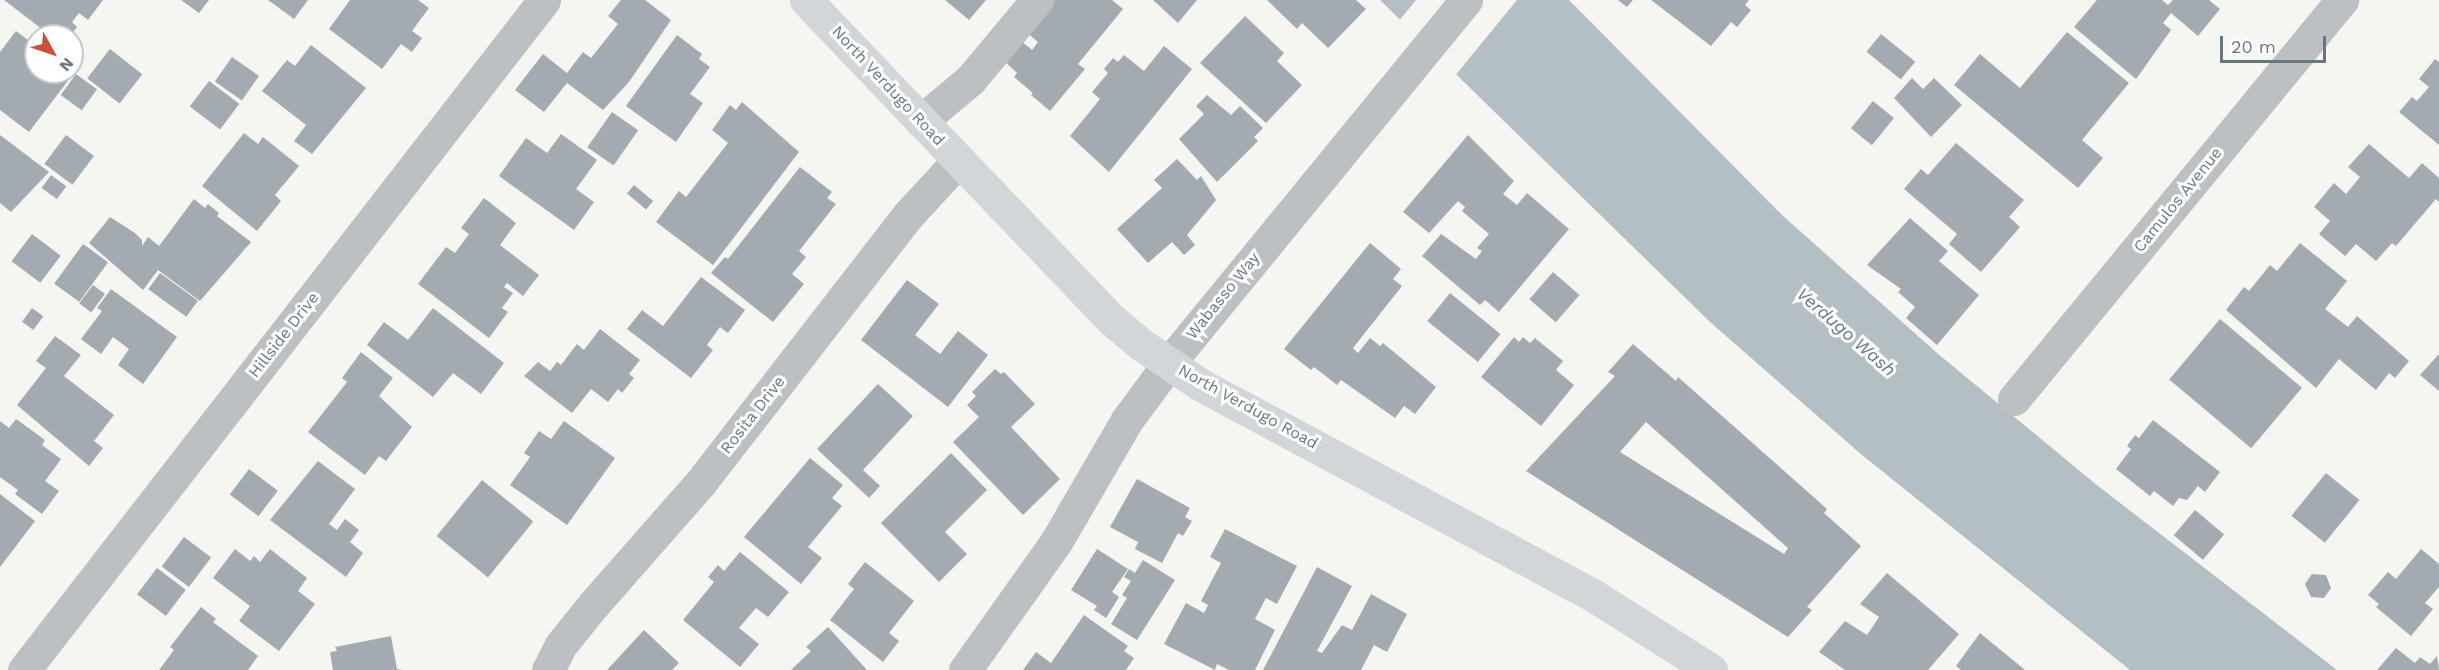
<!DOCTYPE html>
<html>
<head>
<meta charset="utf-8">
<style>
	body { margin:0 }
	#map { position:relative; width:2439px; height:670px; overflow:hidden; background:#f5f5f2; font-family:"Work Sans",sans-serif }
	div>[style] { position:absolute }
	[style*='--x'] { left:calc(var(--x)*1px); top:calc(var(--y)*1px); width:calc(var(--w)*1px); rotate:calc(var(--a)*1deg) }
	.water>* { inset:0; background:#b3bfc2 }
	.pier>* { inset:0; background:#f5f5f2 }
	.building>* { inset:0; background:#a4abb0; transform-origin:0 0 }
	.minor>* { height:33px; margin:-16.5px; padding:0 16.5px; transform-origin:16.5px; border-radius:16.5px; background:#bcc0c3 }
	.secondary>* { height:33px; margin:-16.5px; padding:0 16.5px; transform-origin:16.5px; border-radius:16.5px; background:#d2d6d9 }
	span { translate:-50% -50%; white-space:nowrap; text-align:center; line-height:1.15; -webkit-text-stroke:6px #fff; paint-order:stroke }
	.street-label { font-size:16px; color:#68767f }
	.water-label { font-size:18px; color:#63777c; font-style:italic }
	.north { position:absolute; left:24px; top:24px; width:60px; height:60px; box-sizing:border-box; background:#fff; border:2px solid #c3c8cc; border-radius:50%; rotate:130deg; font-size:16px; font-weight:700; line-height:24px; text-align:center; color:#68767f }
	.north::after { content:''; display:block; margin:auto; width:21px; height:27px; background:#cc513a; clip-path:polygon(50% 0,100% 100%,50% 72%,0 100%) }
	.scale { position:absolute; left:2220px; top:36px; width:106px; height:27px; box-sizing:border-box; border:3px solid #68767f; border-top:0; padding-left:8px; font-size:18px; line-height:21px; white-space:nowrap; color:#68767f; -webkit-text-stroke:4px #fff; paint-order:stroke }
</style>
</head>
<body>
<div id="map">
	<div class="water">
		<div style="clip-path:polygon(1380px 0,1569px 0,1783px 216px,1937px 353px,2098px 486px,2337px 670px,2130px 670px,1862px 455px,1709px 321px)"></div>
	</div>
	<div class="pier">
		<div style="clip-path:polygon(1416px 0,1517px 0,1454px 77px,1398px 22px)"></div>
	</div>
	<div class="building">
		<div style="clip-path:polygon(4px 0,103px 0,88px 20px,79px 13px,72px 22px,77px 27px,70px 36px,51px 36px)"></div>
		<div style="clip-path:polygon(181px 0,209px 0,199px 13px)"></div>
		<div style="clip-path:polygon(268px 0,308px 0,294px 19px)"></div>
		<div style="clip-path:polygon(350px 0,418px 0,429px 8px,412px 31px,422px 38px,412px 52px,401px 44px,382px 69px,329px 29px)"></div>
		<div style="clip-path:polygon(621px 0,645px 0,671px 20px,629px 82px,603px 110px,567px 83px,544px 112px,515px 90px,543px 54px,567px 73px,583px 52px,591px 58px,618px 24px,608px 16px)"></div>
		<div style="clip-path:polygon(945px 0,986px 0,969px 20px)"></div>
		<div style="clip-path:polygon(1050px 0,1112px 0,1123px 9px,1078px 64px,1085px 69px,1050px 111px,1031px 95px,1033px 93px,1014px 77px,1017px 73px,999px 56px,1015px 36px,1032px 50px,1038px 42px,1025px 31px)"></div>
		<div style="clip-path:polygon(1153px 0,1197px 0,1178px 23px)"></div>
		<div style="clip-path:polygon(1267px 0,1356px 0,1366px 9px,1328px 48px,1302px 23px,1297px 29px)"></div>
		<div style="clip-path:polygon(1618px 0,1633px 0,1627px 7px)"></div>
		<div style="clip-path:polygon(1651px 0,1749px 0,1745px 5px,1751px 10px,1737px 27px,1731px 22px,1711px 46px)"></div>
		<div style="clip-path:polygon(2097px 0,2162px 0,2168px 5px,2173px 0,2209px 0,2220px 9px,2198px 36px,2171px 13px,2163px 23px,2171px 30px,2136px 79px,2074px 27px)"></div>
		<div style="clip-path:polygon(1245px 16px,1284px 53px,1277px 61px,1302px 85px,1266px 123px,1200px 63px)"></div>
		<div style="clip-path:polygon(16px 31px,36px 46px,36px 72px,73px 74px,29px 132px,0 110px,0 52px)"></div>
		<div style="clip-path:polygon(2067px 32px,2129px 83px,2082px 140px,2103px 158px,2078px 188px,1954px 85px,1980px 54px,2020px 88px)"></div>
		<div style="left:1881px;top:34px;width:44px;height:23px;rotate:39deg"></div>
		<div style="clip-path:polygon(677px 35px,702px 54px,699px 59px,710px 67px,690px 94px,703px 103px,676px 142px,626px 106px)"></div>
		<div style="clip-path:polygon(311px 45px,366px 88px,312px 154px,294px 141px,306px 125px,262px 91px,287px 60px,295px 66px)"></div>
		<div style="clip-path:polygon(1164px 46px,1192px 69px,1109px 172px,1070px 136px,1100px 99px,1092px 92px,1108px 73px,1104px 69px,1113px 58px,1118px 62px,1124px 55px,1144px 71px)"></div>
		<div style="left:110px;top:49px;width:41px;height:37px;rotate:38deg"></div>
		<div style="left:232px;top:57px;width:33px;height:30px;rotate:35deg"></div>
		<div style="clip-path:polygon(2435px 59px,2439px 62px,2439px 145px,2399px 112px,2412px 97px,2417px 101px,2429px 87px,2419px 79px)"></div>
		<div style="left:76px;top:74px;width:26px;height:26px;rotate:36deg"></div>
		<div style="clip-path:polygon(1912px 78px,1923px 89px,1934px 78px,1962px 105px,1931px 137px,1894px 98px)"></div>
		<div style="left:209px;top:81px;width:38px;height:32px;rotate:37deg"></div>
		<div style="clip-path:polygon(1207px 95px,1231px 115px,1240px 106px,1263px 128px,1254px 137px,1258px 141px,1217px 182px,1179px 139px,1204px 114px,1196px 106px)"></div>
		<div style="left:1873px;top:101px;width:27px;height:35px;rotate:39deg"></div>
		<div style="clip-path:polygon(742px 102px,799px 152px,713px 265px,656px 222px,679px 191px,686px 197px,728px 143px,712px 130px,730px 105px,736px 110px)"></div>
		<div style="left:612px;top:112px;width:32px;height:43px;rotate:35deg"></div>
		<div style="clip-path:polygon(244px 133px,258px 144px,263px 137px,299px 166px,275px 195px,281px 201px,257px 231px,202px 186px)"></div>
		<div style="clip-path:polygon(561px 134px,597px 160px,576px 189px,594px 202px,574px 230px,499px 176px,526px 138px,547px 153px)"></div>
		<div style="clip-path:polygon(0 135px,49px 172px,11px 212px,0 203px)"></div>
		<div style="left:66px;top:135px;width:35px;height:36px;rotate:37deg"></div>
		<div style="clip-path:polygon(1468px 135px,1514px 181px,1503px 194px,1517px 205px,1527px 193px,1569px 229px,1499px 312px,1485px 300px,1480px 305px,1422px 256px,1441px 234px,1476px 259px,1482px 251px,1477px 248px,1489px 234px,1462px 211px,1465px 207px,1458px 201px,1429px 233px,1403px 212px)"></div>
		<div style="clip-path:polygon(1956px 143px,2024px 200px,2009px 217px,2020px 227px,1981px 272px,1949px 244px,1957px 234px,1904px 189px,1921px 169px,1928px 175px)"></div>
		<div style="clip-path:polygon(2369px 144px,2409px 178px,2422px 163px,2439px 178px,2439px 202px,2436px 199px,2396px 246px,2392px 243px,2376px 261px,2356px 244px,2345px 256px,2319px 234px,2330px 221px,2314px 207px,2334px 183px,2346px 194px,2360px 177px,2348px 167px)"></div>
		<div style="clip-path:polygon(1177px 159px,1197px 180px,1201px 176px,1216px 200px,1187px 235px,1195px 245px,1184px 255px,1172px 242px,1148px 263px,1117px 229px,1162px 188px,1154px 180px)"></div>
		<div style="clip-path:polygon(800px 167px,832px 192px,827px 198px,836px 204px,799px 251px,806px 257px,792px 274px,804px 284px,773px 322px,711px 273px,725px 257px,728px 259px)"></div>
		<div style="left:51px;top:175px;width:19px;height:16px;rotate:36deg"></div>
		<div style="left:634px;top:185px;width:25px;height:11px;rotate:40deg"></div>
		<div style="clip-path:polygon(484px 198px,516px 223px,500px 245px,539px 275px,523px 296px,507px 283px,504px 287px,513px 293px,502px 308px,508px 312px,489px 338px,418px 284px,446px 247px,455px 253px,469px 234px,461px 228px)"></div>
		<div style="clip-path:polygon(194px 199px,205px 208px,208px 204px,219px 213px,217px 216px,251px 242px,200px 301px,158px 270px,143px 290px,89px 243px,110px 217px,135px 233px,142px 240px,142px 246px,148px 237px,159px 246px)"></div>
		<div style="clip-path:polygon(1910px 218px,1948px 251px,1939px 261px,1979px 295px,1937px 345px,1906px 318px,1915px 307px,1898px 292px,1901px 289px,1867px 265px)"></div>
		<div style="left:32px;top:234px;width:36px;height:34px;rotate:37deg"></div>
		<div style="clip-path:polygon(1370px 243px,1401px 269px,1393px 279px,1402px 286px,1353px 348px,1358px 353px,1370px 338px,1380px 346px,1383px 343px,1436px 387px,1415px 414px,1404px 406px,1395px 418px,1341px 380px,1337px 385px,1314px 367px,1311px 370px,1284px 349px)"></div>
		<div style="clip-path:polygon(2300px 243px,2347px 281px,2325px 309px,2348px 327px,2357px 316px,2409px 361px,2395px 378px,2389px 373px,2376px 390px,2339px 359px,2316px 388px,2226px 310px,2244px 287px,2249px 291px,2270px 265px,2277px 271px)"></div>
		<div style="left:83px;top:244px;width:31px;height:49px;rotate:36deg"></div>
		<div style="left:1553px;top:272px;width:35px;height:36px;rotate:41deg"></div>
		<div style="left:160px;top:273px;width:47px;height:20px;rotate:36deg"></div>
		<div style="clip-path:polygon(701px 277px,745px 310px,728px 333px,720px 327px,707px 345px,713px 350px,691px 378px,627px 329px,642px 310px,663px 326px)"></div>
		<div style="clip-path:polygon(907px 280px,939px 304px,915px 335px,940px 354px,958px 331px,988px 355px,948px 407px,861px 340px)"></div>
		<div style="left:93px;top:285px;width:15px;height:23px;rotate:37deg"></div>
		<div style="clip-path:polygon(111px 289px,177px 337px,143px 384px,118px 365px,129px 349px,113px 337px,101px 354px,81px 339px,102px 311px,97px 308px)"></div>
		<div style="left:1450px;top:293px;width:65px;height:36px;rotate:39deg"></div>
		<div style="left:32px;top:308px;width:14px;height:17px;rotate:36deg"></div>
		<div style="clip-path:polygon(433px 308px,504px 363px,481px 394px,453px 373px,433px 397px,367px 345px,384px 322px,408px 340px)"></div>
		<div style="left:2220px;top:319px;width:107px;height:79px;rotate:40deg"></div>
		<div style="clip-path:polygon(600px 329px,640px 360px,629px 374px,634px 378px,622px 393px,618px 389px,608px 402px,591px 389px,572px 413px,524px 376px,538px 362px,550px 371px,557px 362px,561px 365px,577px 344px,584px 350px)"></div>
		<div style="clip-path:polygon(55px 336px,81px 355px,64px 376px,114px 415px,94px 441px,103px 448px,89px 466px,17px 405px,46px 368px,36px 361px)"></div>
		<div style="clip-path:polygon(1514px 337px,1519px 342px,1523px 337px,1530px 343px,1535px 338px,1563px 361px,1556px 370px,1574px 385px,1541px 426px,1481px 377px)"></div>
		<div style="clip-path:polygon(evenodd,1633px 344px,1676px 381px,1678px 377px,1827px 509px,1824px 513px,1861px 546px,1807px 607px,1812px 610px,1788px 637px,1526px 471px,1615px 376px,1608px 372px,1633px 344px,1646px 422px,1788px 548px,1784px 554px,1620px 452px,1646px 422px)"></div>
		<div style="clip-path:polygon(361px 352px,393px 378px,379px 396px,412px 427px,386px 461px,379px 456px,365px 475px,308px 432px,347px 382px,342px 378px)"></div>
		<div style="clip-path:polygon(2439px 354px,2439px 391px,2420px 375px)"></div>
		<div style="clip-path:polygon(995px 369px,1001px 374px,1004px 372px,1035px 404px,1011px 427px,1060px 479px,1023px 515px,953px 442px,979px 417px,967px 405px,976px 396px,972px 392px)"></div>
		<div style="clip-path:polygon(878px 384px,913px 416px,863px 470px,880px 486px,869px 498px,817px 449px)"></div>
		<div style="clip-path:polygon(16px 419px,45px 440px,42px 445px,61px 459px,45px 481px,59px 491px,42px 514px,15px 494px,18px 490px,0 477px,0 421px,9px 428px)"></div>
		<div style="clip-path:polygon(2153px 420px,2220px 472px,2205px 492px,2198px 486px,2187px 500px,2179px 498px,2173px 506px,2154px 491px,2150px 496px,2116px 469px,2131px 449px,2127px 446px,2135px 435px,2139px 438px)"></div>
		<div style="clip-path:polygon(564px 421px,615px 458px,567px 525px,510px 485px,530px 457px,524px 453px,539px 431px,551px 439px)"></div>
		<div style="clip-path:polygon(951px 453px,987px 490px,945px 532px,967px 554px,939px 582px,881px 523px)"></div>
		<div style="clip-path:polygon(810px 458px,843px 485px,832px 498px,842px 506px,808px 547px,822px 558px,801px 584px,744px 537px)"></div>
		<div style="clip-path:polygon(318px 461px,355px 489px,329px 524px,337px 530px,345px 519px,359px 530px,350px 542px,363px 553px,346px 577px,270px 520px)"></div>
		<div style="left:249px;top:469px;width:36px;height:32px;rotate:37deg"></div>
		<div style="left:2326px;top:473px;width:43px;height:55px;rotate:39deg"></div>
		<div style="clip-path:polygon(1137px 479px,1190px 508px,1185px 517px,1192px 521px,1183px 536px,1178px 533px,1162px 563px,1135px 549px,1138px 542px,1110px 527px)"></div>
		<div style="left:482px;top:480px;width:66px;height:72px;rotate:39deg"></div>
		<div style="clip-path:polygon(0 494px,35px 521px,0 567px)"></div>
		<div style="left:2195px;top:510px;width:38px;height:33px;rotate:40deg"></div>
		<div style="clip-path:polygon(1225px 529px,1297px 566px,1277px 604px,1266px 598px,1255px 619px,1275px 630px,1255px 670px,1229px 670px,1217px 664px,1215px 670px,1164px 644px,1186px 603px,1204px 613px,1208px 605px,1201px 601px,1221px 563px,1210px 557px)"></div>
		<div style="left:184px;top:537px;width:34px;height:37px;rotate:37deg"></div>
		<div style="clip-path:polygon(235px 549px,250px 561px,254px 556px,260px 562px,270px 549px,307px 578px,298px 591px,315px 604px,279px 651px,239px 621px,250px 606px,213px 578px)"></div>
		<div style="clip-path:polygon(1097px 549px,1128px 569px,1112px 592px,1119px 597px,1106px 618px,1094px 610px,1097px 606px,1071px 590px)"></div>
		<div style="clip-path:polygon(2421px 549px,2439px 564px,2439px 587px,2425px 603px,2433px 609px,2411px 636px,2376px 607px,2379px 604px,2368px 595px,2388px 572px,2396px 579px)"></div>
		<div style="clip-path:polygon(740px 552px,789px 592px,768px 617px,756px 608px,739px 628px,759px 644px,740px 667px,683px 620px,714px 582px,708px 577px,718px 565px,724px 571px)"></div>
		<div style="clip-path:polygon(1143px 560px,1175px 580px,1137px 640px,1111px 624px,1127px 598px,1122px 595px,1131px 581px,1124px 577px,1129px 569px,1135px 573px)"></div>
		<div style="clip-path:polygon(865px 562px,914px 601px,889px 633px,899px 641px,883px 662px,830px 620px,854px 589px,848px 584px)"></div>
		<div style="clip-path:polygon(1317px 567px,1352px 586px,1317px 651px,1322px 653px,1342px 625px,1352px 630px,1371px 594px,1407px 614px,1387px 652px,1374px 645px,1361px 670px,1263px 670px)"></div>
		<div style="left:157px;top:568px;width:36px;height:33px;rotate:37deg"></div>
		<div style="clip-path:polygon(1887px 573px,1959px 634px,1928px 670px,1845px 670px,1819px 652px,1845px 621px,1867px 635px,1879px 617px,1860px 604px)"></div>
		<div style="clip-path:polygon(2312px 574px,2326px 575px,2331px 588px,2324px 598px,2311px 597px,2305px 584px)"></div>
		<div style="clip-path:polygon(201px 607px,216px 619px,213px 622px,258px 656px,248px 670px,159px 670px,174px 650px,170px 647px)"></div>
		<div style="clip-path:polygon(1084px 615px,1128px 646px,1124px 651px,1134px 658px,1126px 670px,1023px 670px,1036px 652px,1051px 663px)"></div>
		<div style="clip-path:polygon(828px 627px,867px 670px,791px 670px,811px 651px,806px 647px)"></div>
		<div style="clip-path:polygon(644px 630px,679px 663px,672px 670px,607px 670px)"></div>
		<div style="clip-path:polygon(1980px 633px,2025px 670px,1961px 670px,1956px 666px)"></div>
		<div style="clip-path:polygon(391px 636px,397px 669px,404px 670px,333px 670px,330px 652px,337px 651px,335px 647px)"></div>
		<div style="clip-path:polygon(2396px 648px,2415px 663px,2420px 657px,2430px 664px,2437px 656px,2439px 670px,2377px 670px)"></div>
	</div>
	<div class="minor">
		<div style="--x:921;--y:121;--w:64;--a:-39.9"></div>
		<div style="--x:970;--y:80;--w:104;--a:-50.1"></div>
		<div style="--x:2014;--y:399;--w:517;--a:-50.58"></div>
		<div style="--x:24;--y:670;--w:848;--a:-52.18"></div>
		<div style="--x:548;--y:670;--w:27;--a:-63"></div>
		<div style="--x:560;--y:646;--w:53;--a:-51.2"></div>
		<div style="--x:593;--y:605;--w:164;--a:-48.7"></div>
		<div style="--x:701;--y:482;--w:339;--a:-52.2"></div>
		<div style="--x:909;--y:214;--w:72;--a:-47.2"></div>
		<div style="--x:965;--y:670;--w:157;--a:-54.6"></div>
		<div style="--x:1056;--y:542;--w:141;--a:-59.8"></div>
		<div style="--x:1127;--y:420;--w:71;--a:-53.6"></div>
		<div style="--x:1169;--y:363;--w:469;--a:-50.7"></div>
	</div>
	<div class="secondary">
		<div style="--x:806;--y:0;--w:443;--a:46.3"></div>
		<div style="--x:1112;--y:320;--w:39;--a:40"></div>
		<div style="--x:1142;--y:345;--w:71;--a:34.1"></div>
		<div style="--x:1201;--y:385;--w:442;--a:28.2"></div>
		<div style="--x:1591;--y:594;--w:142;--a:32.3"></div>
	</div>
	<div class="street-label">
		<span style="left:888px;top:86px;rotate:47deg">North Verdugo Road</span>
		<span style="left:2178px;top:200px;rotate:-51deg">Camulos Avenue</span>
		<span style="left:1223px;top:296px;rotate:-51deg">Wabasso Way</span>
		<span style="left:284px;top:335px;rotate:-52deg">Hillside Drive</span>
		<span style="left:1248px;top:407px;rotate:29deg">North Verdugo Road</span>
		<span style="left:753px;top:415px;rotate:-52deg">Rosita Drive</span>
	</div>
	<div class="water-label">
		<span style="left:1846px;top:332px;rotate:41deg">Verdugo Wash</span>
	</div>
	<div class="north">N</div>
	<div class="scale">20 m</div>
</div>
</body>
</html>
